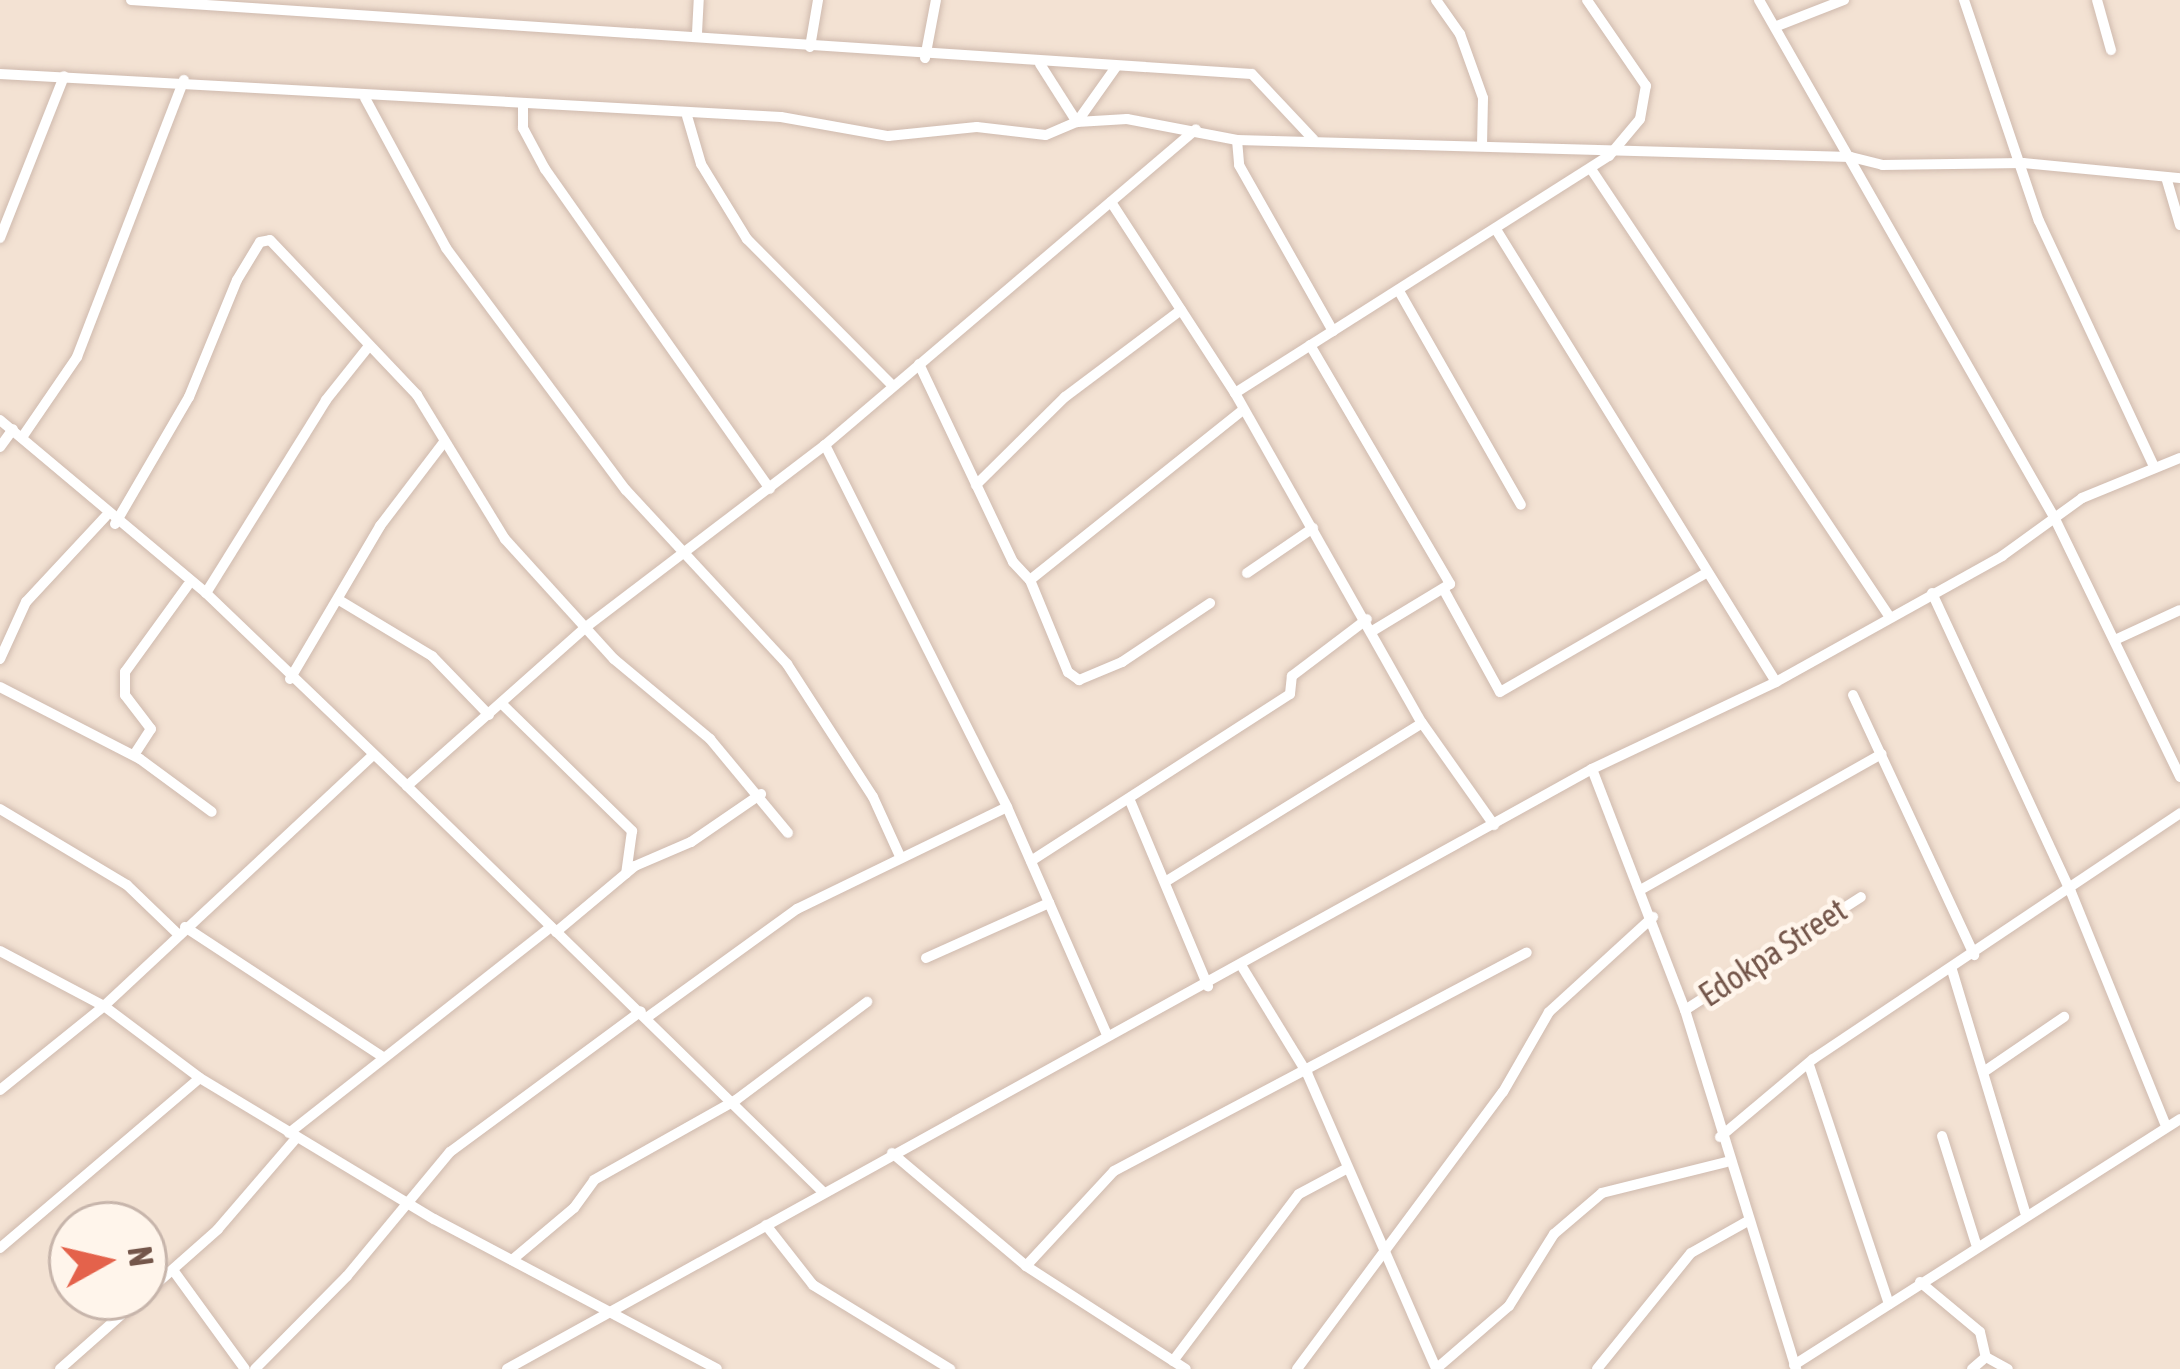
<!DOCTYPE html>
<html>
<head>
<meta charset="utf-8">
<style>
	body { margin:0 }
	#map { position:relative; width:2180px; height:1369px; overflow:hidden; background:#fcf1e5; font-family:"Asap Condensed",sans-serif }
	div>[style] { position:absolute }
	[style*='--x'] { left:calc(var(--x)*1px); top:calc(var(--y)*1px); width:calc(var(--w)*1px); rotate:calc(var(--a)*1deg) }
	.residential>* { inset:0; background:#f3e2d3 }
	.roads { filter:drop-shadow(0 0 3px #cfbaae) drop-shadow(0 0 3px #cfbaae) }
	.street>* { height:10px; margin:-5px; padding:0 5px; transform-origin:5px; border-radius:5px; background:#fff }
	span { translate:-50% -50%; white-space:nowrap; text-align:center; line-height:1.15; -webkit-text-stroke:10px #fff5eb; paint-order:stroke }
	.street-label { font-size:33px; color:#74564a }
	.north { position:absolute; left:48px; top:1201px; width:120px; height:120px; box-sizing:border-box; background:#fff5eb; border:3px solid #c7b5ab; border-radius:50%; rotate:82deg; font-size:33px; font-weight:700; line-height:48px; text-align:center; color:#74564a }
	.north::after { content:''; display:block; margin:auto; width:42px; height:54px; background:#e4624b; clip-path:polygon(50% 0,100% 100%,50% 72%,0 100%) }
</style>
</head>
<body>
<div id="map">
	<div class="residential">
		<div style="clip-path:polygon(evenodd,0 0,2180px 0,2180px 1369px,0 1369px,0 0,72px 1225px,144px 1225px,144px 1297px,72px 1297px,72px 1225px)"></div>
	</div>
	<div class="roads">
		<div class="street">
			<div style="--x:131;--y:0;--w:1123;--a:3.78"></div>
			<div style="--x:1252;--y:74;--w:89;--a:46.8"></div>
			<div style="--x:1436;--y:0;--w:42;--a:54.8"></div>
			<div style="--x:1460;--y:34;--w:68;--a:70.2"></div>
			<div style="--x:1483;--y:98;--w:46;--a:91.2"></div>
			<div style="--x:1759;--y:0;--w:595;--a:60.29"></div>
			<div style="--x:2054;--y:517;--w:289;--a:64.1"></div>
			<div style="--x:1964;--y:0;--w:233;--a:71.3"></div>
			<div style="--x:2039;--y:221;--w:272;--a:64.9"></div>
			<div style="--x:2097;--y:0;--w:52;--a:74.4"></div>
			<div style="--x:1777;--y:26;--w:72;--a:-21.2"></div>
			<div style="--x:697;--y:33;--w:33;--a:-87"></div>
			<div style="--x:810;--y:47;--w:48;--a:-80.3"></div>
			<div style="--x:925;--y:58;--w:59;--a:-79.3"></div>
			<div style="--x:1040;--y:64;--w:69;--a:57.5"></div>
			<div style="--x:1077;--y:122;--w:67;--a:-54.7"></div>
			<div style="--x:0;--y:74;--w:782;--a:3.15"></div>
			<div style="--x:781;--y:117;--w:109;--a:10.1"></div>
			<div style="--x:888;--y:136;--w:89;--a:-5.8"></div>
			<div style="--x:977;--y:127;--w:69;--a:6.6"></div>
			<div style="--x:1046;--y:135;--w:34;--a:-23"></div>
			<div style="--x:1077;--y:122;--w:50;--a:-3.4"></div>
			<div style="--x:1127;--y:119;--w:112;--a:10.8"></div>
			<div style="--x:1237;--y:140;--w:614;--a:1.59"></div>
			<div style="--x:1851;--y:157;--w:32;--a:14"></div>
			<div style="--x:1882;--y:165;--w:141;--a:-0.8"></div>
			<div style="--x:2023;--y:163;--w:158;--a:5.5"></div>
			<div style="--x:365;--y:98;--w:170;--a:61.6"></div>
			<div style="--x:446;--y:248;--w:302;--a:53.4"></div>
			<div style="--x:626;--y:490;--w:237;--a:47.2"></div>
			<div style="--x:787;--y:664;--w:158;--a:57.1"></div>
			<div style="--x:873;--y:797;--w:63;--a:65.5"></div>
			<div style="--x:523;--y:106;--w:22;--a:90"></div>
			<div style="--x:523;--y:128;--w:47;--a:61.8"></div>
			<div style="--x:545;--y:169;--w:391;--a:54.9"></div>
			<div style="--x:687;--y:116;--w:50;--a:73.7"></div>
			<div style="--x:701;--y:164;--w:88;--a:58.5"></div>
			<div style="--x:747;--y:239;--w:207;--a:45.2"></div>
			<div style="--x:1237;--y:140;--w:25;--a:85"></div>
			<div style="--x:1239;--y:165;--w:191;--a:60.5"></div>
			<div style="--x:1591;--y:169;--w:537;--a:56.31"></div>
			<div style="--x:2166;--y:177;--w:50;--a:73.7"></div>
			<div style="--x:1111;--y:202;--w:228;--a:57"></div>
			<div style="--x:1235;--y:393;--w:379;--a:60.5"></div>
			<div style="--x:1422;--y:723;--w:125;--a:54.8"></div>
			<div style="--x:1497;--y:231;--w:530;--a:58.26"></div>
			<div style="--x:0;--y:238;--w:174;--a:-68.4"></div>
			<div style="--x:1399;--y:291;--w:246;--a:60.3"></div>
			<div style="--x:1310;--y:345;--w:277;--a:59.6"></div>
			<div style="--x:1450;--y:584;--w:89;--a:148.8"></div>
			<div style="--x:919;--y:364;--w:219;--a:64.6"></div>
			<div style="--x:1013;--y:562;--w:25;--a:47"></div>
			<div style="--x:1030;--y:580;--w:273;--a:-38.6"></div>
			<div style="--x:1235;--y:393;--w:443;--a:-32.4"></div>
			<div style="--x:1609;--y:156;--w:48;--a:-50"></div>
			<div style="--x:1640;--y:119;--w:34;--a:-80"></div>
			<div style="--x:1646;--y:86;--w:104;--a:-124.5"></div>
			<div style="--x:0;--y:420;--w:269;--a:40"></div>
			<div style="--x:206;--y:593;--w:279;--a:43.8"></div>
			<div style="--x:407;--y:786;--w:239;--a:-41.6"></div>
			<div style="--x:586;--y:627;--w:300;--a:-37.3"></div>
			<div style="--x:825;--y:445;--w:487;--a:-40.4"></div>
			<div style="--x:23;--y:436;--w:96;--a:-55.6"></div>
			<div style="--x:77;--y:357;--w:297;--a:-68.9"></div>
			<div style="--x:825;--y:445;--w:405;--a:63.3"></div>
			<div style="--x:1007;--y:807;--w:247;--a:66.3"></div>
			<div style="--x:0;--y:447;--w:22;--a:-54"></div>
			<div style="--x:976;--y:485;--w:125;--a:-44.7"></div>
			<div style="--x:1065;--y:397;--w:145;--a:-36.9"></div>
			<div style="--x:115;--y:524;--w:147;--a:-59.8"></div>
			<div style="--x:189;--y:397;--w:126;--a:-67.7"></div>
			<div style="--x:237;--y:280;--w:44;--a:-58.8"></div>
			<div style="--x:260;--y:242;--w:10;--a:-11"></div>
			<div style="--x:270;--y:240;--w:214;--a:46.5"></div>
			<div style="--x:417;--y:395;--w:169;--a:58.6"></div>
			<div style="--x:505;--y:539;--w:162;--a:47.8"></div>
			<div style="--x:614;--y:659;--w:125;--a:39.8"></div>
			<div style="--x:710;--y:739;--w:122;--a:50.3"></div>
			<div style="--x:1247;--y:573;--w:80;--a:-34.3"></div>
			<div style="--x:1030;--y:580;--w:100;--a:67.6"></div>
			<div style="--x:1068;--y:672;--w:14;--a:36"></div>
			<div style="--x:1079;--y:680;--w:47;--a:-22.7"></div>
			<div style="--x:1122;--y:662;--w:106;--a:-33.8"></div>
			<div style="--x:1445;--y:592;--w:114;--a:61.2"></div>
			<div style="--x:1500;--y:692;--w:238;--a:-30"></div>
			<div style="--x:206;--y:593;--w:227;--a:-58.1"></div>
			<div style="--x:326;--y:400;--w:69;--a:-51.5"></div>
			<div style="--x:1932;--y:593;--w:330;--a:65.1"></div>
			<div style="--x:2071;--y:892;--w:250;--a:67.9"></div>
			<div style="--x:339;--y:600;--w:109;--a:31.1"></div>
			<div style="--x:432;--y:656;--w:82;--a:46"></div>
			<div style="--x:2117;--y:639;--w:69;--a:-24.7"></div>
			<div style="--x:0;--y:659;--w:63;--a:-65.5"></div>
			<div style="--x:26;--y:602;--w:117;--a:-47.1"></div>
			<div style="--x:290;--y:679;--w:178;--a:-59.5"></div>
			<div style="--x:380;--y:526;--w:106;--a:-52.7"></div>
			<div style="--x:0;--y:687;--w:157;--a:27.2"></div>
			<div style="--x:140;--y:759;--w:89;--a:36.4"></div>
			<div style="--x:1853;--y:695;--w:287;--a:65"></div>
			<div style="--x:502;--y:704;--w:182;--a:44.3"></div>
			<div style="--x:632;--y:831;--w:43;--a:97.9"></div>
			<div style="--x:134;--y:755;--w:31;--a:-57"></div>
			<div style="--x:151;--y:729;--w:43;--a:-127.4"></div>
			<div style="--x:125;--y:695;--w:23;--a:-90"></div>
			<div style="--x:125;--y:672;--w:107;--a:-54.1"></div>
			<div style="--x:1592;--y:769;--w:258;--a:68.9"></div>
			<div style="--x:1685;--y:1010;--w:376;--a:72.8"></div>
			<div style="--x:407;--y:786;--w:580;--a:44.3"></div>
			<div style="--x:1131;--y:803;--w:199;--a:67.2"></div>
			<div style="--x:0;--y:809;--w:148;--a:30.9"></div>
			<div style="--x:127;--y:885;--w:71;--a:43.9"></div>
			<div style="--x:1031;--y:861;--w:308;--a:-32.8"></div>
			<div style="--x:1290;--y:694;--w:18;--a:-84"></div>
			<div style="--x:1292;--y:676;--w:94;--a:-37.2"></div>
			<div style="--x:1165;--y:882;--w:302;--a:-31.7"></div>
			<div style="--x:1642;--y:889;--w:275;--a:-29.4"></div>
			<div style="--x:185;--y:927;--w:237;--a:33.3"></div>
			<div style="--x:556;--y:932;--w:103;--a:-39.9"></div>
			<div style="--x:635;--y:866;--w:61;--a:-23.2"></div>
			<div style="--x:691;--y:842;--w:85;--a:-34.4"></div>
			<div style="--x:0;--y:951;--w:118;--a:27.9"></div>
			<div style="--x:104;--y:1006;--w:120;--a:36.9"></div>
			<div style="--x:200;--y:1078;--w:273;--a:31.1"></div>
			<div style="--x:434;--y:1219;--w:320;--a:27.9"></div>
			<div style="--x:926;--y:958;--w:135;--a:-24.1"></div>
			<div style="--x:1241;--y:965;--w:127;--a:58.6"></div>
			<div style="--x:1307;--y:1073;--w:322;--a:66.4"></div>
			<div style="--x:1952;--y:970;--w:253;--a:73.2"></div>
			<div style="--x:1685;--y:1010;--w:209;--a:-32.7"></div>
			<div style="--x:649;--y:1016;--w:183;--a:-35.9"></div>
			<div style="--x:797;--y:909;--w:233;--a:-25.9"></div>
			<div style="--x:1809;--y:1065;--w:252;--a:71.5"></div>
			<div style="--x:1985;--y:1071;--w:96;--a:-34.4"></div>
			<div style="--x:0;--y:1090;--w:134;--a:-38.9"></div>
			<div style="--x:104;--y:1006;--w:365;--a:-43"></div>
			<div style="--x:289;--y:1133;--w:333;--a:-38.2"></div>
			<div style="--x:1942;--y:1136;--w:113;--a:72.5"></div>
			<div style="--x:1720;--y:1137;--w:121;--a:-40"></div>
			<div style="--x:1813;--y:1059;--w:442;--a:-33.8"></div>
			<div style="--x:892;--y:1153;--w:175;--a:40.1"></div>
			<div style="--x:1026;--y:1266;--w:190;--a:32.8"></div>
			<div style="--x:766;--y:1225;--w:76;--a:51.9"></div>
			<div style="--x:813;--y:1285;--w:161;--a:31.5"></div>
			<div style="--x:0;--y:1248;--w:262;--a:-40.4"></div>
			<div style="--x:512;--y:1260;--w:81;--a:-40"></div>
			<div style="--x:574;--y:1208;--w:34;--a:-54"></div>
			<div style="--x:594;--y:1180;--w:163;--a:-29.4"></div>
			<div style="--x:736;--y:1100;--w:164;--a:-36.8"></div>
			<div style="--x:1026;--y:1266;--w:129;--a:-47.2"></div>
			<div style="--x:1114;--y:1171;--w:467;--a:-27.9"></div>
			<div style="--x:173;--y:1270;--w:122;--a:54"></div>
			<div style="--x:1920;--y:1282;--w:78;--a:39.8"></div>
			<div style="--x:1980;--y:1332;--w:26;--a:77"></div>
			<div style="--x:1986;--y:1357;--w:25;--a:29"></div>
			<div style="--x:1173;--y:1361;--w:209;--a:-53"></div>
			<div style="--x:1299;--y:1194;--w:51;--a:-28.1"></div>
			<div style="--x:1794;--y:1365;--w:458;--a:-32.5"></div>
			<div style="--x:60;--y:1369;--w:211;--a:-41.5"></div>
			<div style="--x:218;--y:1229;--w:121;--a:-49.3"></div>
			<div style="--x:255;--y:1369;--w:131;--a:-45.3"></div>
			<div style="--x:347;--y:1276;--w:161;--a:-50.3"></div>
			<div style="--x:450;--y:1152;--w:237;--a:-36.4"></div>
			<div style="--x:507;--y:1369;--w:1240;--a:-28.94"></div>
			<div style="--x:1592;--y:769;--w:204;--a:-25.3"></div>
			<div style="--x:1776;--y:682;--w:259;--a:-29.1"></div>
			<div style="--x:2002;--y:556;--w:99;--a:-35.9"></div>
			<div style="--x:2082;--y:498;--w:106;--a:-22.2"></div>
			<div style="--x:1297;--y:1369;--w:345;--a:-53.4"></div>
			<div style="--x:1503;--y:1092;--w:92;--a:-60.1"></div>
			<div style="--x:1549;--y:1012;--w:141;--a:-42.4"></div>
			<div style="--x:1436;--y:1369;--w:96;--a:-40.8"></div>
			<div style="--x:1509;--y:1306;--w:85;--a:-58"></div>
			<div style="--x:1554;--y:1234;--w:63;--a:-40.5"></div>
			<div style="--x:1602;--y:1193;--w:128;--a:-14"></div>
			<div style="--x:1597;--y:1369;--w:149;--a:-51"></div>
			<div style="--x:1691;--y:1253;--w:65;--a:-29.3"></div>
			<div style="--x:1972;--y:1369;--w:18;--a:-41"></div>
		</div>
	</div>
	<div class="street-label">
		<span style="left:1773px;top:953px;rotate:-33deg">Edokpa Street</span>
	</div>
	<div class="north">N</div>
</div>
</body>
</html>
